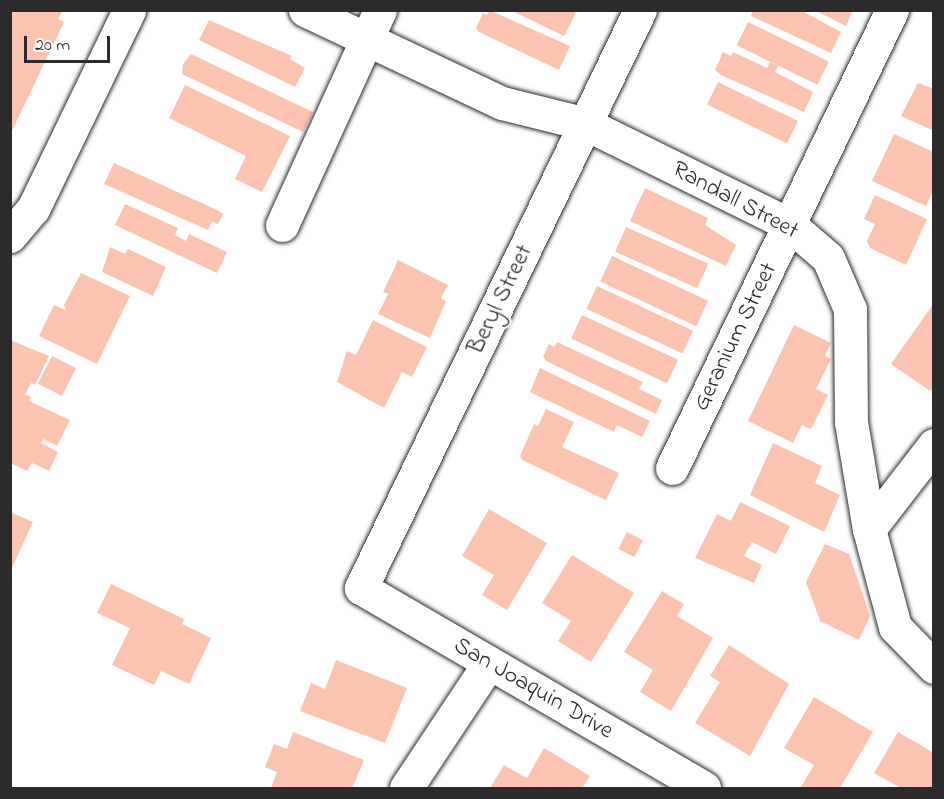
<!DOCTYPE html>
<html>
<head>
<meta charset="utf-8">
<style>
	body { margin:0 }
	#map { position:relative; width:944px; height:799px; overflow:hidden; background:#fff; font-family:"Indie Flower",sans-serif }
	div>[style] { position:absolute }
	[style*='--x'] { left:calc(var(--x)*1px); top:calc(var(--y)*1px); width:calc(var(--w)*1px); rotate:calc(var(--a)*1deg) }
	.building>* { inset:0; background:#fcc3b1; transform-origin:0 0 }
	.roads { filter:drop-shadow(0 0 2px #2b2b2b) drop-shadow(0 0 2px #2b2b2b) }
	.minor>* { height:33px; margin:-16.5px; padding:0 16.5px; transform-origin:16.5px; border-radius:16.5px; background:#fff }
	span { translate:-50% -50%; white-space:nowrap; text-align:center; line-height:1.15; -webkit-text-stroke:4.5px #fff; paint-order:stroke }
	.street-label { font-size:24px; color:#2b2b2b }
	.frame { position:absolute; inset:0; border:12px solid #2b2b2b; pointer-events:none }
	.scale { position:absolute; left:24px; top:36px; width:86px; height:27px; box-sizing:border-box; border:3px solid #2b2b2b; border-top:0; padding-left:8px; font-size:18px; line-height:21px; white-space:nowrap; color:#2b2b2b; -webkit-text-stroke:4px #fff; paint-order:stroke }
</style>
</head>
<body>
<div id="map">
	<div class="building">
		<div style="clip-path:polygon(10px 10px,63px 10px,58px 19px,64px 22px,10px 135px)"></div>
		<div style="clip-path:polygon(489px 10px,570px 46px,559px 70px,479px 32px,476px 28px,483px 13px,487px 15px)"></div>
		<div style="clip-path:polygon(510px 10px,571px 10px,576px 13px,564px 36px)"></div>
		<div style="clip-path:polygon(753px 10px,800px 10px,841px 32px,831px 53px,751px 16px)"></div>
		<div style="clip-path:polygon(814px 10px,853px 10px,846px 26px)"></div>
		<div style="clip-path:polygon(209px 20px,292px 56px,290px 59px,305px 68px,295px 87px,199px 40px)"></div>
		<div style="left:748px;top:22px;width:90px;height:26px;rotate:26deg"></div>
		<div style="clip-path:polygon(723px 52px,731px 56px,733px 52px,767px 68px,770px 62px,778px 66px,775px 72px,813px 92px,804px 112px,721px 75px,715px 70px)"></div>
		<div style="clip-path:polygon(191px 54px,313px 112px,303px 132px,182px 74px,183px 64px)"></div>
		<div style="left:718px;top:82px;width:89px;height:25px;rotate:26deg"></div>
		<div style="clip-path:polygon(918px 83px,934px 89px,934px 131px,901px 116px)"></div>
		<div style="clip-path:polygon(185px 85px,290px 136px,262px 192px,235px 179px,246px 156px,169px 118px)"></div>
		<div style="clip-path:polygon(894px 134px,934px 152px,934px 189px,926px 206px,872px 181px)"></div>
		<div style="clip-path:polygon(114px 163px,217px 210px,223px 214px,218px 224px,212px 221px,208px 230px,104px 184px)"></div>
		<div style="clip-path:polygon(645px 188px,708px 218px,705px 225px,736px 245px,726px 266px,630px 221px)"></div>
		<div style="clip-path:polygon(875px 195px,927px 219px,906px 265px,870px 248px,867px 241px,875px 224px,864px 219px)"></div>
		<div style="clip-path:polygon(125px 204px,178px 228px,175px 235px,186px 241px,189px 234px,227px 252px,217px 273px,115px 225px)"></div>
		<div style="left:626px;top:227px;width:90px;height:27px;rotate:24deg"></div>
		<div style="clip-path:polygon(110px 247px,125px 254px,128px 249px,166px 267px,153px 296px,102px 272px)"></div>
		<div style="left:612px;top:256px;width:106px;height:28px;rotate:25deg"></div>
		<div style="clip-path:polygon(398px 260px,448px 285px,441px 298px,446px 301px,430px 338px,378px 314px,388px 294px,383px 292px)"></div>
		<div style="clip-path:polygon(81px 273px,130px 296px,97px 364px,39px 336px,54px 305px,66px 310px,64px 305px)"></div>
		<div style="left:597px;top:286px;width:106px;height:25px;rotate:25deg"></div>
		<div style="clip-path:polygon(934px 303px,934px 387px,930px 391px,891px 364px)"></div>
		<div style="left:582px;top:315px;width:106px;height:26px;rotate:25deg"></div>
		<div style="clip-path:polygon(373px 320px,427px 347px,412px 377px,402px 372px,384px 408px,337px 382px,347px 351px,356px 355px)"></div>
		<div style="clip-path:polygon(794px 325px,831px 343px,825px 356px,831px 359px,816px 389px,828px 395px,811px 429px,802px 425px,793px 443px,748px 421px)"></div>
		<div style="clip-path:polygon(10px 340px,49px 356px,35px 385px,31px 383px,25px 394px,31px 397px,29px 401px,70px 420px,57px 446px,43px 439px,41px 443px,58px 452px,49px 471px,32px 463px,27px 471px,10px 463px)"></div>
		<div style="clip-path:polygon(557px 342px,643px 382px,639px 389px,662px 400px,656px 414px,546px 361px,543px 357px,549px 344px,554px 347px)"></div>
		<div style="left:52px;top:356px;width:27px;height:31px;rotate:27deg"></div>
		<div style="clip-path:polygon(540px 368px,650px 421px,642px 437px,617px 425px,614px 432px,530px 392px)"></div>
		<div style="clip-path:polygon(546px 409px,574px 422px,562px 447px,619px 473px,606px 500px,522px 460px,520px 456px,534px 424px,538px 426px)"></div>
		<div style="clip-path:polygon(773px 443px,822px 466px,815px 483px,840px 495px,824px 532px,750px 495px)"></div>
		<div style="clip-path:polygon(740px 502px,790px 526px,776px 554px,752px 542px,744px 556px,762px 565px,754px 583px,695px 558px,717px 514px,731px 521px)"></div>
		<div style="clip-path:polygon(489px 509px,547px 543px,507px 610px,482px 595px,494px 575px,462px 556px)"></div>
		<div style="clip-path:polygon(10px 512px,33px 522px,10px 572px)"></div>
		<div style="left:627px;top:532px;width:18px;height:19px;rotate:27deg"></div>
		<div style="clip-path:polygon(825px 544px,849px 554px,870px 616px,859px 640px,820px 621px,806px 582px)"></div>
		<div style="clip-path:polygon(572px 555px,634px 593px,591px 662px,558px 641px,571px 621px,542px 603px)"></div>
		<div style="clip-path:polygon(111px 584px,184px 619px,182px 624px,211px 638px,189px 684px,161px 671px,154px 685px,112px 665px,130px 628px,97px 613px)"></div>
		<div style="clip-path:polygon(662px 591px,684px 604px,677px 616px,713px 638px,671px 711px,640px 692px,653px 670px,624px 652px)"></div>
		<div style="clip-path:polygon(729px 645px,789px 684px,750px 756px,695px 723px,720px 682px,710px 676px)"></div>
		<div style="clip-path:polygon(336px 660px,407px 688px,385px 743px,300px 711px,311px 683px,325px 689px)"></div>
		<div style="clip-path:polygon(814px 697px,873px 732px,840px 788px,801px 787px,814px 765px,784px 748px)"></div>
		<div style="clip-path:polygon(293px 732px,364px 760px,352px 788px,271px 788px,277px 772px,265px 767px,274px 744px,287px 749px)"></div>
		<div style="clip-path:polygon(898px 732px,934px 753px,934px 788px,901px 788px,874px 773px)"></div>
		<div style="clip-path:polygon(544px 748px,590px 776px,582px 788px,490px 788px,504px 765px,527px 778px)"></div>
	</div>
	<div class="roads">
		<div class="minor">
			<div style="--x:305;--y:10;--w:218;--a:25.3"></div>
			<div style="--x:502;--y:103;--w:87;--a:14"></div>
			<div style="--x:586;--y:124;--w:228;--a:26.3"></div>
			<div style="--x:790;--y:225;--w:50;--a:41"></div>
			<div style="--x:828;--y:258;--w:56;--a:66.7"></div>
			<div style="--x:850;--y:309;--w:113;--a:89.5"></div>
			<div style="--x:851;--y:422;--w:109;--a:80.5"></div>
			<div style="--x:869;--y:529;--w:101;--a:75.1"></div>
			<div style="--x:895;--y:627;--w:56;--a:45.7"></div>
			<div style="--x:640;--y:10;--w:642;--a:115.77"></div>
			<div style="--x:361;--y:588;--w:397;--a:30.2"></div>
			<div style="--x:282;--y:225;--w:236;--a:-65.5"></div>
			<div style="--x:10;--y:236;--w:35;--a:-50"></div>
			<div style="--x:33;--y:209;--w:221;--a:-64.2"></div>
			<div style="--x:672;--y:468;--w:508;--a:-64.34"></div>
			<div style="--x:869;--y:529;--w:106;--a:-52.3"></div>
			<div style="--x:406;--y:788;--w:150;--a:-56.4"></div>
		</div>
	</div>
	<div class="street-label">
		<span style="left:735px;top:201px;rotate:28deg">Randall Street</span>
		<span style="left:501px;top:300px;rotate:-64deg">Beryl Street</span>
		<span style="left:736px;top:337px;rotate:-64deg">Geranium Street</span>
		<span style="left:533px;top:689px;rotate:30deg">San Joaquin Drive</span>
	</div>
	<div class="frame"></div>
	<div class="scale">20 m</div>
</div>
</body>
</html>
